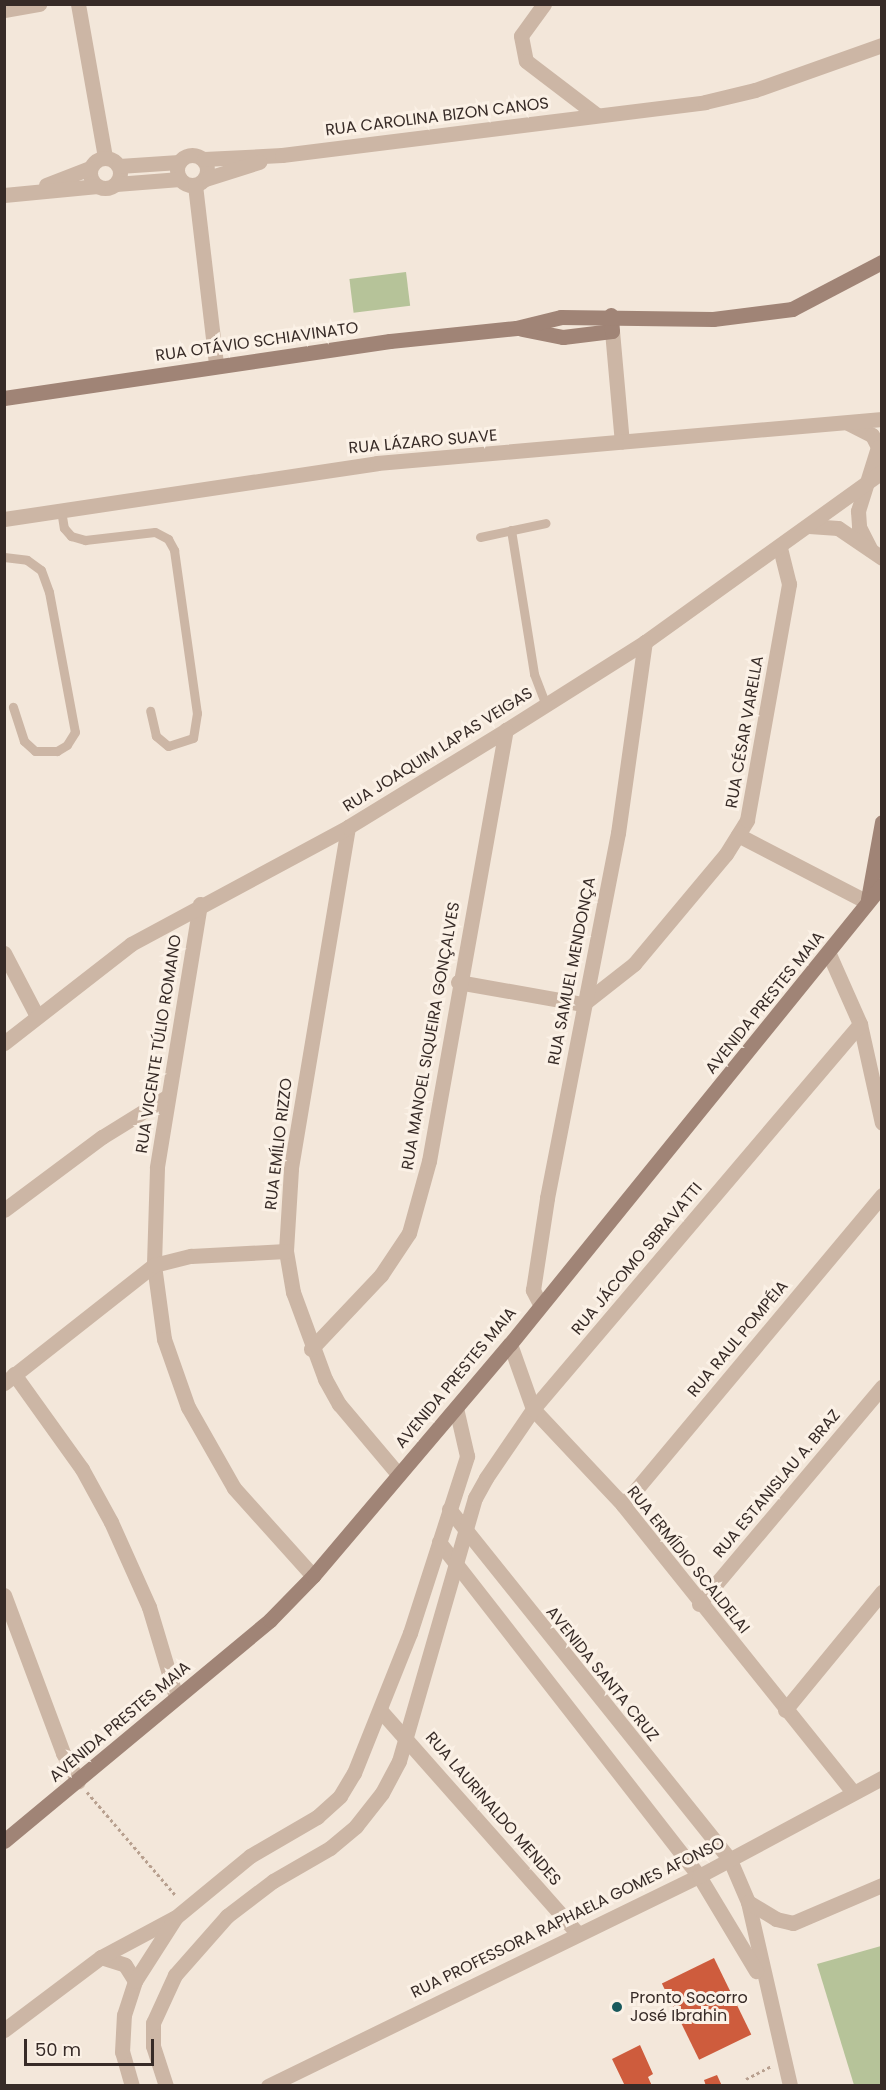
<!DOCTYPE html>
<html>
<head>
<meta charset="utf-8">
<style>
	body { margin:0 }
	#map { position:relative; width:886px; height:2090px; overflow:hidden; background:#f3e7da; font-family:Poppins,sans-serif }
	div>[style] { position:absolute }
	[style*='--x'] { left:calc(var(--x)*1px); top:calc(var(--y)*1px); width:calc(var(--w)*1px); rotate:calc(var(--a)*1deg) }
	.green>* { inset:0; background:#b6c399; transform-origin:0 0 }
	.building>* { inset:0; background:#ce5c3d; transform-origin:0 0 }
	.path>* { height:3px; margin-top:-1.5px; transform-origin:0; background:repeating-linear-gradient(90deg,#b8a08f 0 3px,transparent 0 6px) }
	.lane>* { height:9px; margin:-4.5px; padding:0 4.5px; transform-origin:4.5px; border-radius:4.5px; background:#ccb6a5 }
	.street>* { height:15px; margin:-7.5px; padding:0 7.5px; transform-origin:7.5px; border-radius:7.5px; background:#ccb6a5 }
	.street>.ring { margin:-7.5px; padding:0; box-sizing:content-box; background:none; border:15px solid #ccb6a5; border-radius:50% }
	.secondary>* { height:15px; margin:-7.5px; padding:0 7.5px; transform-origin:7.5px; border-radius:7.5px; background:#a08476 }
	.dots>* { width:16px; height:16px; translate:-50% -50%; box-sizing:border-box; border:3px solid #fbf1e6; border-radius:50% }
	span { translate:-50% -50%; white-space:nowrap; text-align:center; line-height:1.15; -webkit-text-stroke:6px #fbf1e6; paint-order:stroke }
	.street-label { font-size:16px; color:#372b27 }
	.poi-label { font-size:16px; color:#372b27 }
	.left { translate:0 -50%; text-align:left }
	.frame { position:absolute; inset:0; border:6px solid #372b27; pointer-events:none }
	.scale { position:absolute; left:24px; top:2039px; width:130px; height:27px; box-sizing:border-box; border:3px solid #372b27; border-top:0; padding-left:8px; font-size:18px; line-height:21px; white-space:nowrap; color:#372b27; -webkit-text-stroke:4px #fbf1e6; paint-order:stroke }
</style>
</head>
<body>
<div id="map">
	<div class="green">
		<div style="left:406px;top:272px;width:34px;height:57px;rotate:83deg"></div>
		<div style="clip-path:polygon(881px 1946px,881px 2085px,854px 2085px,817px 1964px)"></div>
	</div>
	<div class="building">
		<div style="left:714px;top:1958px;width:85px;height:58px;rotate:64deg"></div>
		<div style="clip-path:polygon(640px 2045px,653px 2074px,648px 2077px,652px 2086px,625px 2086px,612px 2059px)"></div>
		<div style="clip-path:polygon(717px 2075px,722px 2086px,706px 2086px,704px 2080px)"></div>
	</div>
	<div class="path">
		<div style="--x:87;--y:1792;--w:137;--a:49.4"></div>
		<div style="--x:746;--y:2079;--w:28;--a:-27"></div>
	</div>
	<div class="lane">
		<div style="--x:61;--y:510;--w:18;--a:81"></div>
		<div style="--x:64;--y:528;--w:11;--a:49"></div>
		<div style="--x:71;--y:536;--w:15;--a:16"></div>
		<div style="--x:85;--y:540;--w:70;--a:-6.5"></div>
		<div style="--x:155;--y:532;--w:15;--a:28"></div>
		<div style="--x:168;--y:539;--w:13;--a:61"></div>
		<div style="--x:174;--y:550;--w:165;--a:82"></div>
		<div style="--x:197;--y:713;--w:25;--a:99"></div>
		<div style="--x:193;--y:738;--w:26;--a:162"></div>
		<div style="--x:168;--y:746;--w:16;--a:-140"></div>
		<div style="--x:156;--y:736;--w:26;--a:-103"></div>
		<div style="--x:511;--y:530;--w:146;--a:80.9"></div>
		<div style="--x:534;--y:674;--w:33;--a:69"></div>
		<div style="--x:480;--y:537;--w:67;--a:-12"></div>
		<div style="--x:4;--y:557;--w:23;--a:7"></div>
		<div style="--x:27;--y:560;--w:17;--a:36"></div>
		<div style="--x:41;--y:570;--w:23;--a:70"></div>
		<div style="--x:49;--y:592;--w:142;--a:79.5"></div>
		<div style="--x:75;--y:732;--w:15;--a:122"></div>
		<div style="--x:67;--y:745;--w:12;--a:149"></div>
		<div style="--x:57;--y:751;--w:22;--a:180"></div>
		<div style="--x:35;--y:751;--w:15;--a:-138"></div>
		<div style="--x:24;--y:741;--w:36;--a:-108"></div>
	</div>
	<div class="street">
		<div style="--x:78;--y:4;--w:155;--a:80"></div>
		<div style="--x:544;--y:4;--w:39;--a:126"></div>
		<div style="--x:521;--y:36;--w:25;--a:79"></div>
		<div style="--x:526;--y:61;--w:89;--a:37.3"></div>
		<div style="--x:4;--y:10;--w:36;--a:-10"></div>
		<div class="ring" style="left:177px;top:155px;width:15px;height:15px"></div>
		<div class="ring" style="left:90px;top:158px;width:15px;height:15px"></div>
		<div style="--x:204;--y:159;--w:78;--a:-2.9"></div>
		<div style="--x:282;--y:155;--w:426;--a:-7.1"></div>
		<div style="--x:705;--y:102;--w:51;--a:-13.5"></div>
		<div style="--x:755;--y:90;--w:135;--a:-19.5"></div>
		<div style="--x:119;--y:166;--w:60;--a:-3.8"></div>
		<div style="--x:205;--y:179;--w:57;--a:-17.5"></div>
		<div style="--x:116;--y:184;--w:64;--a:-4.5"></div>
		<div style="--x:46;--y:185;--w:47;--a:-21.1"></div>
		<div style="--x:195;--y:185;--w:181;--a:83.3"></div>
		<div style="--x:4;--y:195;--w:94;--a:-5.5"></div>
		<div style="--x:612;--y:331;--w:111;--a:84.9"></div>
		<div style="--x:848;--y:423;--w:27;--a:27"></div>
		<div style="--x:872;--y:435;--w:13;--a:63"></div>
		<div style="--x:878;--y:447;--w:67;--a:107.4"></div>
		<div style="--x:858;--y:511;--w:16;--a:86"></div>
		<div style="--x:859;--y:527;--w:25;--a:63"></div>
		<div style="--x:4;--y:519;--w:377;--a:-8.5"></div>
		<div style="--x:377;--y:463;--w:507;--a:-4.98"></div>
		<div style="--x:809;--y:526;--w:29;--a:4"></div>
		<div style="--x:838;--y:528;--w:53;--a:34.3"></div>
		<div style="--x:348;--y:827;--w:347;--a:99.5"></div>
		<div style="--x:291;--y:1169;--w:82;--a:93.5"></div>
		<div style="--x:286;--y:1251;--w:42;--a:80.3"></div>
		<div style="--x:293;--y:1292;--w:93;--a:69.8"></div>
		<div style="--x:325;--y:1379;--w:29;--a:61"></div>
		<div style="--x:339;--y:1404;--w:92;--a:49.9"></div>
		<div style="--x:738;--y:835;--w:145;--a:27.4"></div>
		<div style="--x:200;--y:904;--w:267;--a:99.3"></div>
		<div style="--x:157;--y:1168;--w:97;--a:91.8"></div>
		<div style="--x:154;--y:1265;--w:75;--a:82.3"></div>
		<div style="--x:164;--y:1339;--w:72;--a:70.6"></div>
		<div style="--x:188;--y:1407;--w:93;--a:60.4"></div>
		<div style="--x:234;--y:1488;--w:118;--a:48.1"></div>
		<div style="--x:4;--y:953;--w:71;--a:62.4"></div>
		<div style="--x:829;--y:954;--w:77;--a:66.1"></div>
		<div style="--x:860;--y:1024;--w:101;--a:77.5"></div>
		<div style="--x:458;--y:982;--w:127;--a:10"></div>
		<div style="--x:583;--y:1004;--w:65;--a:-38.1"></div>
		<div style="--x:634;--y:964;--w:143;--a:-50.1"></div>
		<div style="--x:726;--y:854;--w:40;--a:-58"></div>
		<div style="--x:747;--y:820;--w:240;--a:-79.9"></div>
		<div style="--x:789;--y:584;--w:37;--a:-104"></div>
		<div style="--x:4;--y:1043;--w:161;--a:-37.9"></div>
		<div style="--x:131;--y:944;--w:247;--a:-28.3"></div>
		<div style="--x:348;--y:827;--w:185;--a:-31.5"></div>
		<div style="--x:506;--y:730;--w:165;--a:-32.3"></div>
		<div style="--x:645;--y:642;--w:292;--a:-35.7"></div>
		<div style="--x:4;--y:1210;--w:122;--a:-36.7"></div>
		<div style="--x:102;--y:1137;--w:74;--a:-31.8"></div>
		<div style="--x:540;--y:1304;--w:16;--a:-117"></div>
		<div style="--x:533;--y:1290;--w:93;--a:-81.3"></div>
		<div style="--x:547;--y:1198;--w:372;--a:-79"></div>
		<div style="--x:618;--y:833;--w:193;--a:-82"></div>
		<div style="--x:510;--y:1344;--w:69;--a:70.5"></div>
		<div style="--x:533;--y:1409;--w:132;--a:46.8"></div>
		<div style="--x:623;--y:1505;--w:368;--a:51.3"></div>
		<div style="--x:311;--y:1349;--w:102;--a:-46.6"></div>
		<div style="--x:381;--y:1275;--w:50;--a:-56.3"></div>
		<div style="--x:409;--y:1233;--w:75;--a:-74.5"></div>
		<div style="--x:429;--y:1161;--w:438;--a:-79.9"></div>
		<div style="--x:14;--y:1374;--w:117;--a:54.4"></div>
		<div style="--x:82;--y:1469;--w:60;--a:61.3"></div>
		<div style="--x:111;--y:1522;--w:93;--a:65.9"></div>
		<div style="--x:149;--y:1607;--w:94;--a:73.3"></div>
		<div style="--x:4;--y:1383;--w:191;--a:-38.2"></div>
		<div style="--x:154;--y:1265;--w:38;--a:-14"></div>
		<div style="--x:191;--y:1256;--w:95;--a:-3"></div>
		<div style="--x:623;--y:1505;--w:404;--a:-50.1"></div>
		<div style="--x:449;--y:1509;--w:450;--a:51.3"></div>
		<div style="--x:730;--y:1860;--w:46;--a:66.8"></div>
		<div style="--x:748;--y:1902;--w:189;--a:77.1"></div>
		<div style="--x:439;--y:1542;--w:423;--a:52.1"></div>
		<div style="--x:699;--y:1876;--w:111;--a:59"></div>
		<div style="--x:4;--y:1595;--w:169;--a:69.5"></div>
		<div style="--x:63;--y:1753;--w:32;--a:62"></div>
		<div style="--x:699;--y:1604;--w:284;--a:-49.9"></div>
		<div style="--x:380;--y:1710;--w:299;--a:48.5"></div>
		<div style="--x:785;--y:1710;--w:153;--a:-50.6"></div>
		<div style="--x:748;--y:1902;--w:33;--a:31"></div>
		<div style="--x:776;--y:1919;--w:17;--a:13"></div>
		<div style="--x:793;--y:1923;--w:97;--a:-23.1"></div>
		<div style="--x:101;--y:1957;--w:25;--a:18"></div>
		<div style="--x:125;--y:1965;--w:19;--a:58"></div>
		<div style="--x:4;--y:2030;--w:121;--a:-37"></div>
		<div style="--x:101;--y:1957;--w:83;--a:-28.1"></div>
		<div style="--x:132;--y:2086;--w:35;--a:-106"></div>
		<div style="--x:122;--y:2052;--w:37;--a:-87"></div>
		<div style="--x:124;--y:2015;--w:36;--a:-72"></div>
		<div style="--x:135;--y:1981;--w:76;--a:-57.4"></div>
		<div style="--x:176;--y:1917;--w:96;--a:-39.5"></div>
		<div style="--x:250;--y:1856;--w:78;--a:-30.2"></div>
		<div style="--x:317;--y:1817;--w:31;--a:-42"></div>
		<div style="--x:340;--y:1796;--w:27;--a:-59"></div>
		<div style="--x:354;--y:1773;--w:151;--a:-68.2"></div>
		<div style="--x:410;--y:1633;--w:186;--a:-72.1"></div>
		<div style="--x:467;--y:1456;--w:49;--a:-102.9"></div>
		<div style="--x:166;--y:2086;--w:42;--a:-108"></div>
		<div style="--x:153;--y:2046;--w:23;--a:-90"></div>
		<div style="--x:153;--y:2023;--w:53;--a:-65.4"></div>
		<div style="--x:175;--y:1975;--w:79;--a:-48.6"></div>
		<div style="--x:227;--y:1916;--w:58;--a:-37.3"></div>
		<div style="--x:273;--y:1881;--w:66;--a:-30.1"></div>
		<div style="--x:330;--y:1848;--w:34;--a:-40"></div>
		<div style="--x:356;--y:1826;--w:42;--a:-51.8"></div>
		<div style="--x:382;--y:1793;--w:36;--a:-62"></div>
		<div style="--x:399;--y:1761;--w:274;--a:-73.9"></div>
		<div style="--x:475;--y:1498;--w:23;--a:-61"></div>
		<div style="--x:486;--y:1478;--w:83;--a:-55.7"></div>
		<div style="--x:533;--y:1409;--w:505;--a:-49.66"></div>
		<div style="--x:268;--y:2086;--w:479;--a:-26"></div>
		<div style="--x:699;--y:1876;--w:208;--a:-28.2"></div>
	</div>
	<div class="secondary">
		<div style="--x:522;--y:329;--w:42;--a:11"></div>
		<div style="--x:563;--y:337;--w:49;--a:-7"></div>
		<div style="--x:612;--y:331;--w:16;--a:-94"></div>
		<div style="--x:4;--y:398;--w:390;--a:-8.4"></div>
		<div style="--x:390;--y:341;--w:127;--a:-5.9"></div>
		<div style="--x:516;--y:328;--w:46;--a:-13.7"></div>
		<div style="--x:561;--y:317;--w:152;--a:0.8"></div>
		<div style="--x:713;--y:319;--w:80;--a:-7.2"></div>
		<div style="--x:792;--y:309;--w:102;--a:-27.6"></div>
		<div style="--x:868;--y:899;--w:78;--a:-79.7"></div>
		<div style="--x:4;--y:1841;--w:346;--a:-39.7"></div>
		<div style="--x:270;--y:1620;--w:62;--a:-45.7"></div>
		<div style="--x:313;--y:1576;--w:304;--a:-49.7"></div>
		<div style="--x:510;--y:1344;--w:591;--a:-50.98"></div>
	</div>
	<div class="dots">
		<div style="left:617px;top:2007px;background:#19595c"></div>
	</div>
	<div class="street-label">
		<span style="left:437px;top:117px;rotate:-7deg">RUA CAROLINA BIZON CANOS</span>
		<span style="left:257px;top:342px;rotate:-8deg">RUA OTÁVIO SCHIAVINATO</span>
		<span style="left:423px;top:442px;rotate:-5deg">RUA LÁZARO SUAVE</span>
		<span style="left:745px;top:732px;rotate:-80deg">RUA CÉSAR VARELLA</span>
		<span style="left:438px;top:750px;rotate:-32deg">RUA JOAQUIM LAPAS VEIGAS</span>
		<span style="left:572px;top:971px;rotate:-79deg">RUA SAMUEL MENDONÇA</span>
		<span style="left:765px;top:1003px;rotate:-51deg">AVENIDA PRESTES MAIA</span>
		<span style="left:431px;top:1036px;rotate:-80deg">RUA MANOEL SIQUEIRA GONÇALVES</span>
		<span style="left:159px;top:1044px;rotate:-81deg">RUA VICENTE TÚLIO ROMANO</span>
		<span style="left:279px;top:1144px;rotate:-83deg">RUA EMÍLIO RIZZO</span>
		<span style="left:637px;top:1259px;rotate:-50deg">RUA JÁCOMO SBRAVATTI</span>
		<span style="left:738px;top:1339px;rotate:-50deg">RUA RAUL POMPÉIA</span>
		<span style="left:456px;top:1378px;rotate:-50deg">AVENIDA PRESTES MAIA</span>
		<span style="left:777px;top:1484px;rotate:-50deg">RUA ESTANISLAU A. BRAZ</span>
		<span style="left:688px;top:1560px;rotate:51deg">RUA ERMÍDIO SCALDELAI</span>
		<span style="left:602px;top:1674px;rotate:51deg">AVENIDA SANTA CRUZ</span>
		<span style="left:120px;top:1722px;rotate:-40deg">AVENIDA PRESTES MAIA</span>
		<span style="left:493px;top:1809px;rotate:49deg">RUA LAURINALDO MENDES</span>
		<span style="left:568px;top:1918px;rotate:-26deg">RUA PROFESSORA RAPHAELA GOMES AFONSO</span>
	</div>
	<div class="poi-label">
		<span class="left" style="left:630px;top:2007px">Pronto Socorro<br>José Ibrahin</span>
	</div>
	<div class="frame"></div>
	<div class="scale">50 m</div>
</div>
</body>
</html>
